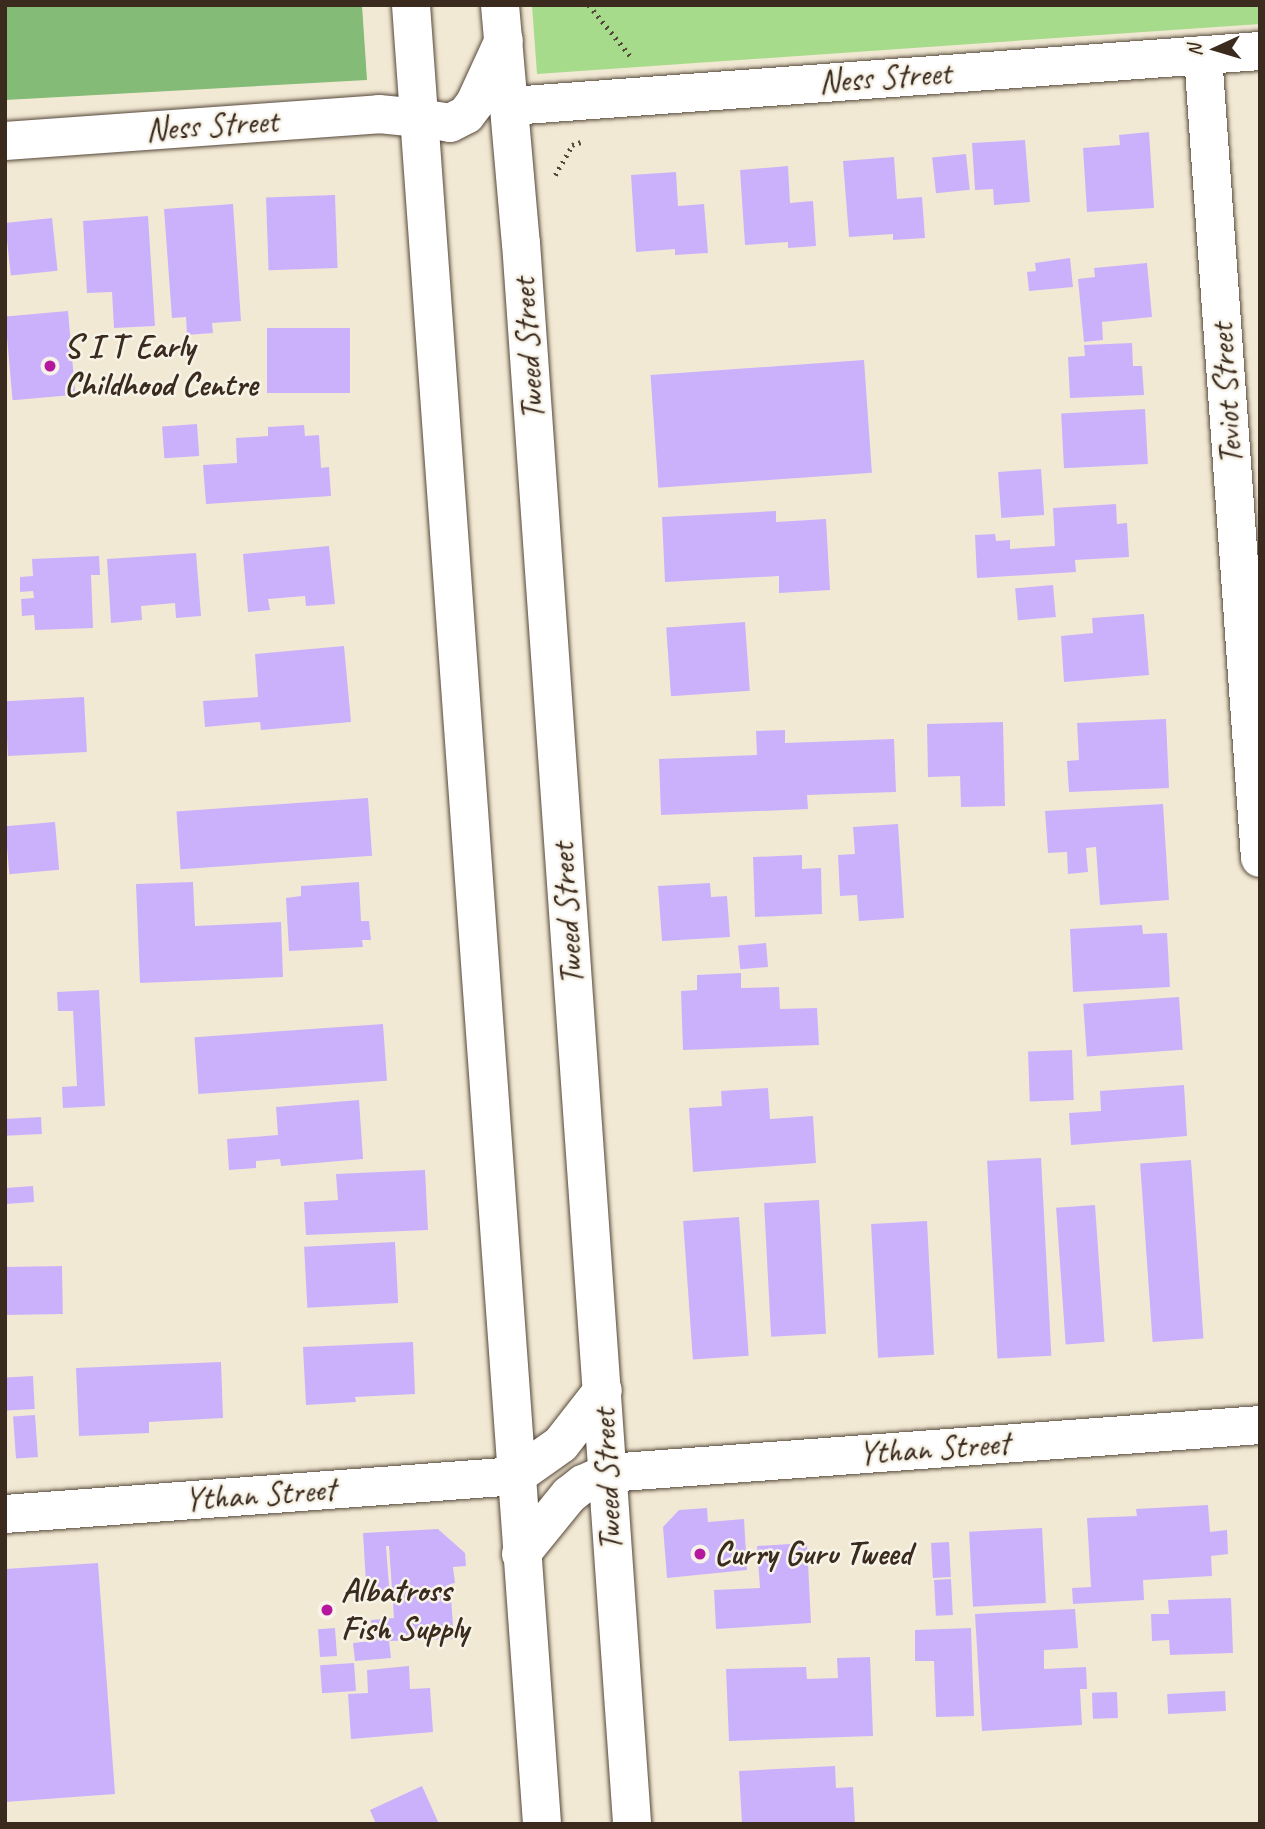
<!DOCTYPE html>
<html>
<head>
<meta charset="utf-8">
<style>
	body { margin:0 }
	#map { position:relative; width:1265px; height:1829px; overflow:hidden; background:#f2e9d4; font-family:Caveat,sans-serif }
	div>[style] { position:absolute }
	[style*='--x'] { left:calc(var(--x)*1px); top:calc(var(--y)*1px); width:calc(var(--w)*1px); rotate:calc(var(--a)*1deg) }
	.green>* { inset:0; background:#a6db8b }
	.forest>* { inset:0; background:#84bb77 }
	.building>* { inset:0; background:#cbb1fc; transform-origin:0 0 }
	.path>* { height:4.5px; margin-top:-2.25px; transform-origin:0; background:repeating-linear-gradient(90deg,#564739 0 2px,transparent 0 7px) }
	.roads { filter:drop-shadow(0 0 2px #564739) drop-shadow(0 0 2px #564739) }
	.minor>* { height:38px; margin:-19px; padding:0 19px; transform-origin:19px; border-radius:19px; background:#fff }
	.major>* { height:38px; margin:-19px; padding:0 19px; transform-origin:19px; border-radius:19px; background:#fff }
	.dots>* { width:19px; height:19px; translate:-50% -50%; box-sizing:border-box; border:4px solid #f7f3e8; border-radius:50% }
	span { translate:-50% -50%; white-space:nowrap; text-align:center; line-height:1.15; -webkit-text-stroke:5px #f7f3e8; paint-order:stroke }
	.street-label { font-size:33px; color:#3b2a1e }
	.poi-label { font-size:33px; color:#3b2a1e; font-weight:700 }
	.left { translate:0 -50%; text-align:left }
	.frame { position:absolute; inset:0; border:7px solid #3b2a1e; pointer-events:none }
	.north { position:absolute; left:1181px; top:14px; width:70px; height:70px; -webkit-text-stroke:5px #f7f3e8; paint-order:stroke; rotate:266deg; font-size:19px; font-weight:700; line-height:28px; text-align:center; color:#3b2a1e }
	.north::after { content:''; display:block; margin:auto; width:24px; height:32px; background:#3b2a1e; clip-path:polygon(50% 0,100% 100%,50% 72%,0 100%) }
</style>
</head>
<body>
<div id="map">
	<div class="green">
		<div style="clip-path:polygon(532px 5px,1260px 5px,1260px 24px,537px 74px)"></div>
	</div>
	<div class="forest">
		<div style="clip-path:polygon(5px 5px,362px 5px,367px 80px,5px 100px)"></div>
	</div>
	<div class="building">
		<div style="clip-path:polygon(1149px 132px,1154px 208px,1087px 212px,1083px 148px,1120px 145px,1119px 135px)"></div>
		<div style="clip-path:polygon(1025px 140px,1030px 202px,994px 205px,993px 189px,975px 190px,972px 143px)"></div>
		<div style="left:966px;top:154px;width:36px;height:34px;rotate:84deg"></div>
		<div style="clip-path:polygon(894px 157px,897px 199px,922px 197px,925px 238px,893px 240px,893px 234px,849px 237px,843px 161px)"></div>
		<div style="clip-path:polygon(788px 166px,790px 203px,813px 201px,816px 246px,788px 248px,788px 242px,745px 245px,740px 170px)"></div>
		<div style="clip-path:polygon(676px 172px,678px 206px,704px 204px,708px 253px,675px 255px,675px 249px,636px 252px,631px 175px)"></div>
		<div style="left:335px;top:195px;width:73px;height:69px;rotate:88deg"></div>
		<div style="clip-path:polygon(233px 204px,241px 321px,212px 323px,213px 333px,187px 335px,186px 317px,172px 318px,164px 209px)"></div>
		<div style="clip-path:polygon(148px 216px,155px 326px,114px 328px,112px 292px,87px 293px,83px 221px)"></div>
		<div style="left:52px;top:218px;width:53px;height:47px;rotate:84deg"></div>
		<div style="clip-path:polygon(1070px 258px,1073px 287px,1029px 291px,1027px 272px,1036px 271px,1035px 263px)"></div>
		<div style="clip-path:polygon(1147px 263px,1152px 317px,1102px 322px,1103px 340px,1084px 342px,1078px 279px,1095px 277px,1094px 268px)"></div>
		<div style="left:68px;top:311px;width:84px;height:63px;rotate:85deg"></div>
		<div style="left:267px;top:328px;width:83px;height:65px"></div>
		<div style="clip-path:polygon(1132px 343px,1133px 366px,1142px 366px,1144px 395px,1070px 398px,1068px 357px,1085px 356px,1084px 345px)"></div>
		<div style="left:864px;top:360px;width:113px;height:214px;rotate:86deg"></div>
		<div style="left:1145px;top:409px;width:55px;height:84px;rotate:87deg"></div>
		<div style="left:197px;top:424px;width:32px;height:35px;rotate:86deg"></div>
		<div style="clip-path:polygon(304px 425px,305px 436px,319px 435px,321px 468px,329px 467px,331px 496px,206px 504px,203px 465px,237px 463px,236px 438px,268px 436px,268px 427px)"></div>
		<div style="left:1041px;top:469px;width:46px;height:43px;rotate:86deg"></div>
		<div style="clip-path:polygon(1116px 504px,1117px 524px,1127px 523px,1129px 557px,1075px 560px,1076px 572px,977px 578px,975px 535px,995px 534px,996px 541px,1010px 540px,1010px 549px,1055px 546px,1053px 508px)"></div>
		<div style="clip-path:polygon(776px 511px,776px 522px,826px 519px,830px 590px,779px 593px,779px 576px,665px 582px,662px 517px)"></div>
		<div style="clip-path:polygon(329px 546px,335px 604px,306px 606px,305px 596px,268px 599px,270px 610px,248px 612px,243px 554px)"></div>
		<div style="clip-path:polygon(196px 553px,201px 616px,176px 618px,175px 603px,141px 606px,142px 620px,111px 623px,107px 559px)"></div>
		<div style="clip-path:polygon(99px 556px,100px 575px,91px 575px,93px 628px,35px 630px,34px 615px,22px 616px,21px 599px,34px 598px,33px 591px,20px 592px,20px 577px,33px 576px,32px 559px)"></div>
		<div style="left:1053px;top:585px;width:32px;height:38px;rotate:85deg"></div>
		<div style="clip-path:polygon(1144px 614px,1149px 675px,1064px 682px,1061px 636px,1093px 633px,1092px 618px)"></div>
		<div style="left:745px;top:622px;width:69px;height:79px;rotate:86deg"></div>
		<div style="clip-path:polygon(344px 646px,351px 722px,261px 730px,260px 722px,205px 727px,203px 701px,258px 697px,255px 654px)"></div>
		<div style="left:84px;top:697px;width:55px;height:79px;rotate:87deg"></div>
		<div style="clip-path:polygon(1166px 719px,1169px 788px,1069px 792px,1067px 761px,1079px 760px,1077px 723px)"></div>
		<div style="clip-path:polygon(1003px 722px,1005px 806px,961px 807px,960px 776px,928px 777px,927px 724px)"></div>
		<div style="clip-path:polygon(785px 730px,785px 743px,894px 739px,896px 792px,807px 795px,808px 809px,661px 815px,659px 759px,757px 755px,756px 731px)"></div>
		<div style="left:368px;top:798px;width:58px;height:192px;rotate:86deg"></div>
		<div style="clip-path:polygon(1163px 804px,1169px 900px,1100px 905px,1096px 847px,1086px 848px,1088px 872px,1068px 874px,1067px 852px,1048px 853px,1045px 811px)"></div>
		<div style="left:55px;top:822px;width:48px;height:50px;rotate:85deg"></div>
		<div style="clip-path:polygon(898px 824px,904px 918px,859px 921px,857px 895px,840px 896px,838px 855px,855px 854px,853px 827px)"></div>
		<div style="clip-path:polygon(802px 855px,802px 869px,821px 868px,822px 914px,755px 917px,753px 857px)"></div>
		<div style="clip-path:polygon(193px 882px,195px 926px,281px 922px,283px 977px,140px 983px,136px 884px)"></div>
		<div style="clip-path:polygon(359px 882px,361px 921px,369px 921px,371px 940px,362px 940px,363px 947px,289px 951px,286px 898px,301px 896px,301px 886px)"></div>
		<div style="clip-path:polygon(710px 883px,711px 897px,727px 896px,730px 937px,662px 941px,658px 886px)"></div>
		<div style="clip-path:polygon(1142px 925px,1143px 934px,1167px 933px,1170px 987px,1073px 992px,1070px 929px)"></div>
		<div style="left:766px;top:943px;width:24px;height:28px;rotate:85deg"></div>
		<div style="clip-path:polygon(741px 973px,741px 988px,779px 987px,780px 1009px,817px 1008px,819px 1045px,683px 1050px,681px 991px,697px 990px,697px 975px)"></div>
		<div style="clip-path:polygon(99px 990px,105px 1106px,63px 1108px,62px 1087px,77px 1086px,73px 1011px,58px 1011px,57px 992px)"></div>
		<div style="left:1179px;top:997px;width:53px;height:96px;rotate:86deg"></div>
		<div style="left:383px;top:1024px;width:57px;height:189px;rotate:86deg"></div>
		<div style="left:1072px;top:1050px;width:50px;height:44px;rotate:88deg"></div>
		<div style="clip-path:polygon(1184px 1085px,1187px 1136px,1071px 1145px,1069px 1113px,1101px 1111px,1100px 1091px)"></div>
		<div style="clip-path:polygon(768px 1088px,770px 1119px,813px 1116px,816px 1163px,693px 1172px,689px 1108px,722px 1106px,721px 1091px)"></div>
		<div style="clip-path:polygon(359px 1100px,363px 1159px,281px 1166px,280px 1159px,256px 1161px,256px 1168px,229px 1170px,227px 1139px,278px 1135px,276px 1107px)"></div>
		<div style="left:41px;top:1117px;width:17px;height:36px;rotate:87deg"></div>
		<div style="left:1041px;top:1158px;width:198px;height:54px;rotate:87deg"></div>
		<div style="left:1191px;top:1160px;width:179px;height:51px;rotate:86deg"></div>
		<div style="clip-path:polygon(425px 1170px,428px 1230px,306px 1235px,304px 1202px,338px 1200px,336px 1174px)"></div>
		<div style="left:33px;top:1186px;width:16px;height:28px;rotate:86deg"></div>
		<div style="left:819px;top:1200px;width:134px;height:55px;rotate:87deg"></div>
		<div style="left:1095px;top:1205px;width:137px;height:39px;rotate:86deg"></div>
		<div style="left:739px;top:1217px;width:139px;height:56px;rotate:86deg"></div>
		<div style="left:927px;top:1221px;width:134px;height:56px;rotate:87deg"></div>
		<div style="left:395px;top:1242px;width:61px;height:91px;rotate:87deg"></div>
		<div style="left:62px;top:1266px;width:48px;height:57px;rotate:89deg"></div>
		<div style="clip-path:polygon(413px 1342px,415px 1394px,355px 1397px,356px 1402px,306px 1405px,303px 1347px)"></div>
		<div style="clip-path:polygon(221px 1362px,223px 1418px,149px 1422px,149px 1433px,79px 1436px,76px 1368px)"></div>
		<div style="left:33px;top:1376px;width:33px;height:28px;rotate:87deg"></div>
		<div style="left:35px;top:1415px;width:42px;height:22px;rotate:86deg"></div>
		<div style="clip-path:polygon(1208px 1505px,1210px 1532px,1227px 1530px,1228px 1554px,1211px 1556px,1212px 1576px,1143px 1580px,1144px 1600px,1073px 1604px,1072px 1588px,1091px 1587px,1087px 1518px,1137px 1516px,1136px 1509px)"></div>
		<div style="clip-path:polygon(707px 1508px,708px 1522px,744px 1519px,747px 1570px,667px 1578px,663px 1527px,679px 1510px)"></div>
		<div style="left:1042px;top:1528px;width:75px;height:73px;rotate:87deg"></div>
		<div style="clip-path:polygon(438px 1529px,465px 1553px,466px 1566px,453px 1567px,455px 1583px,450px 1584px,454px 1639px,389px 1641px,391px 1658px,355px 1661px,353px 1643px,372px 1641px,371px 1620px,394px 1618px,389px 1546px,386px 1546px,390px 1599px,367px 1601px,363px 1533px)"></div>
		<div style="left:949px;top:1542px;width:35px;height:18px;rotate:87deg"></div>
		<div style="clip-path:polygon(807px 1543px,811px 1623px,716px 1629px,714px 1590px,760px 1588px,757px 1546px)"></div>
		<div style="clip-path:polygon(98px 1563px,115px 1794px,5px 1802px,5px 1569px)"></div>
		<div style="left:951px;top:1579px;width:36px;height:17px;rotate:87deg"></div>
		<div style="clip-path:polygon(1231px 1598px,1233px 1653px,1170px 1655px,1169px 1640px,1152px 1641px,1151px 1614px,1169px 1614px,1168px 1600px)"></div>
		<div style="clip-path:polygon(1075px 1609px,1078px 1648px,1044px 1650px,1044px 1669px,1086px 1667px,1087px 1689px,1080px 1689px,1082px 1725px,982px 1731px,975px 1614px)"></div>
		<div style="left:335px;top:1628px;width:28px;height:17px;rotate:86deg"></div>
		<div style="clip-path:polygon(971px 1628px,974px 1716px,936px 1717px,934px 1661px,915px 1661px,915px 1630px)"></div>
		<div style="clip-path:polygon(870px 1657px,873px 1736px,729px 1741px,726px 1669px,806px 1667px,807px 1679px,838px 1678px,837px 1658px)"></div>
		<div style="left:354px;top:1663px;width:28px;height:34px;rotate:86deg"></div>
		<div style="clip-path:polygon(409px 1666px,410px 1689px,430px 1688px,433px 1732px,351px 1739px,348px 1694px,368px 1693px,367px 1670px)"></div>
		<div style="left:1225px;top:1691px;width:20px;height:58px;rotate:87deg"></div>
		<div style="left:1117px;top:1692px;width:26px;height:25px;rotate:88deg"></div>
		<div style="clip-path:polygon(835px 1766px,836px 1788px,853px 1787px,855px 1824px,742px 1824px,739px 1771px)"></div>
		<div style="clip-path:polygon(422px 1786px,439px 1824px,376px 1824px,370px 1810px)"></div>
	</div>
	<div class="path">
		<div style="--x:589;--y:5;--w:68;--a:50.9"></div>
		<div style="--x:555;--y:175;--w:34;--a:-60"></div>
		<div style="--x:572;--y:145;--w:9;--a:-18"></div>
	</div>
	<div class="roads">
		<div class="minor">
			<div style="--x:1203;--y:55;--w:805;--a:85.94"></div>
			<div style="--x:511;--y:106;--w:751;--a:-4.2"></div>
			<div style="--x:5;--y:141;--w:375;--a:-4.1"></div>
			<div style="--x:379;--y:114;--w:40;--a:5.7"></div>
			<div style="--x:608;--y:1473;--w:654;--a:-4.21"></div>
			<div style="--x:5;--y:1514;--w:512;--a:-4.25"></div>
		</div>
		<div class="major">
			<div style="--x:411;--y:5;--w:1824;--a:85.88"></div>
			<div style="--x:500;--y:5;--w:239;--a:85"></div>
			<div style="--x:521;--y:243;--w:1585;--a:85.98"></div>
			<div style="--x:419;--y:118;--w:31;--a:9"></div>
			<div style="--x:450;--y:123;--w:18;--a:-27"></div>
			<div style="--x:466;--y:115;--w:15;--a:-53"></div>
			<div style="--x:475;--y:103;--w:69;--a:-65.3"></div>
			<div style="--x:516;--y:1476;--w:55;--a:-35.4"></div>
			<div style="--x:561;--y:1444;--w:68;--a:-52.1"></div>
			<div style="--x:521;--y:1554;--w:76;--a:-50.9"></div>
			<div style="--x:569;--y:1495;--w:18;--a:-38"></div>
			<div style="--x:583;--y:1484;--w:27;--a:-24"></div>
		</div>
	</div>
	<div class="dots">
		<div style="left:50px;top:366px;background:#b5179e"></div>
		<div style="left:700px;top:1554px;background:#b5179e"></div>
		<div style="left:327px;top:1610px;background:#b5179e"></div>
	</div>
	<div class="street-label">
		<span style="left:885px;top:78px;rotate:-4deg">Ness Street</span>
		<span style="left:212px;top:126px;rotate:-4deg">Ness Street</span>
		<span style="left:529px;top:349px;rotate:-94deg">Tweed Street</span>
		<span style="left:1227px;top:394px;rotate:-94deg">Teviot Street</span>
		<span style="left:568px;top:914px;rotate:-94deg">Tweed Street</span>
		<span style="left:934px;top:1449px;rotate:-4deg">Ythan Street</span>
		<span style="left:608px;top:1480px;rotate:-93deg">Tweed Street</span>
		<span style="left:260px;top:1495px;rotate:-4deg">Ythan Street</span>
	</div>
	<div class="poi-label">
		<span class="left" style="left:64px;top:366px">S I T Early<br>Childhood Centre</span>
		<span class="left" style="left:714px;top:1554px">Curry Guru Tweed</span>
		<span class="left" style="left:341px;top:1610px">Albatross<br>Fish Supply</span>
	</div>
	<div class="frame"></div>
	<div class="north">N</div>
</div>
</body>
</html>
